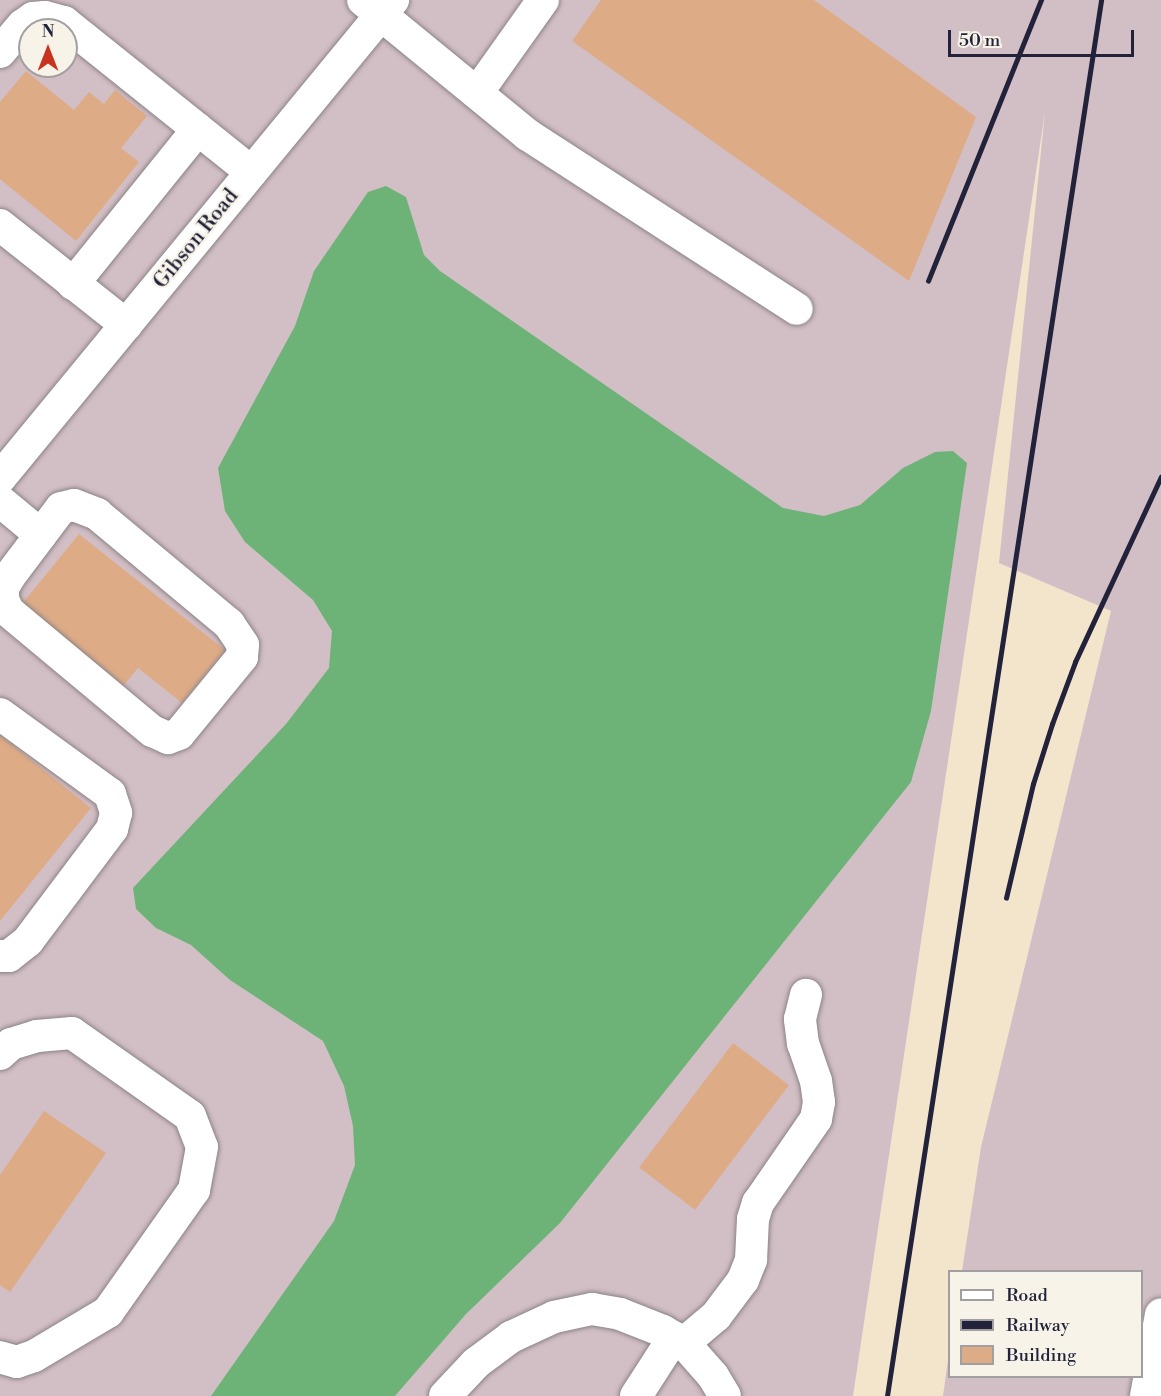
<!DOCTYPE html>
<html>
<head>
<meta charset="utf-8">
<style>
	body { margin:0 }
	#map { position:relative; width:1161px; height:1396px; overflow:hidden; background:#f2e5cc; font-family:"Libre Bodoni",serif }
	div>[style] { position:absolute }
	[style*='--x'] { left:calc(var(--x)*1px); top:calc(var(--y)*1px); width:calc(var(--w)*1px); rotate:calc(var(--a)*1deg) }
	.industrial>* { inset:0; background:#d2bec5 }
	.forest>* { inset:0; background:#6db378 }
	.building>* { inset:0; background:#deab87; transform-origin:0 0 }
	.roads { filter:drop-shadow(0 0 2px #8a8484) drop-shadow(0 0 2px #8a8484) }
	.minor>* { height:32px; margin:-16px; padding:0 16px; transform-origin:16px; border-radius:16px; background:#fff }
	.rail>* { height:4.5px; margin:-2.25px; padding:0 2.25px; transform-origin:2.25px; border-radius:2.25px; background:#22223b }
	span { translate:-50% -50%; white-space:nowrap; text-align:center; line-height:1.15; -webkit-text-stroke:4.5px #f7f3e8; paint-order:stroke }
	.street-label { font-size:21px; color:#22223b }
	.legend { position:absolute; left:948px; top:1270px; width:195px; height:108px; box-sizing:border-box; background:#f7f3e8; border:2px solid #a29fa3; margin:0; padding:8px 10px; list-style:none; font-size:18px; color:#22223b }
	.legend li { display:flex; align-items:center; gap:12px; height:30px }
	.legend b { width:30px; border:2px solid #a29fa3 }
	.north { position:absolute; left:18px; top:18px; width:60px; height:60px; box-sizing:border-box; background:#f7f3e8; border:2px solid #a29fa3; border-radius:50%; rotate:0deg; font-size:16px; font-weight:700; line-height:24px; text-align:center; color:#22223b }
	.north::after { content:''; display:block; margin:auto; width:21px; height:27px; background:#c8321e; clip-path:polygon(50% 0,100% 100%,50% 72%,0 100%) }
	.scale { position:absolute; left:948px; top:30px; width:186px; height:27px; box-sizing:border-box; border:3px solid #22223b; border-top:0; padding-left:8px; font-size:18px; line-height:21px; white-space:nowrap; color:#22223b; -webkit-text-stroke:4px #f7f3e8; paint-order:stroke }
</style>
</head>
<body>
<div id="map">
	<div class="industrial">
		<div style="clip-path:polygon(evenodd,0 0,1161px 0,1161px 1396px,943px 1396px,949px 1353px,950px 1376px,1142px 1376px,1142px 1272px,962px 1271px,981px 1147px,1111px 611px,999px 563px,1045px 112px,853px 1396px,0 1396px,0 0,30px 30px,66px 30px,66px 66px,30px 66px,30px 30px)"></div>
	</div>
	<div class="forest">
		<div style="clip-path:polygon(386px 186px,406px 197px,424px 255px,440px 271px,783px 508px,824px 516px,860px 505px,903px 468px,935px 452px,953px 451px,967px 463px,931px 711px,911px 782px,560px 1223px,466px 1314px,395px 1396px,211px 1396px,334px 1221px,355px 1165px,353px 1126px,344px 1086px,323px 1041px,230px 980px,191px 945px,156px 928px,136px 909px,133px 888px,286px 724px,329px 668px,332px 631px,313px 600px,245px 542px,225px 511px,218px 468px,295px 326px,314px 271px,368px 192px)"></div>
	</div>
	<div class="building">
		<div style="clip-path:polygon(601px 0,814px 0,976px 117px,909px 281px,572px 41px)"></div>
		<div style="clip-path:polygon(26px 71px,74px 110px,89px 92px,104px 104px,115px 90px,147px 116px,121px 148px,139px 162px,76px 241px,0 179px,0 102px)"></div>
		<div style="clip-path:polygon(79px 534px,225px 650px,182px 703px,138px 668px,124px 685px,22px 604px)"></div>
		<div style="clip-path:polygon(0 735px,91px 808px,0 921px)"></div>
		<div style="left:733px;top:1043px;width:70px;height:156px;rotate:37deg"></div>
		<div style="clip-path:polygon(44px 1111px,106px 1153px,10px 1292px,0 1285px,0 1175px)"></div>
	</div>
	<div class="roads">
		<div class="minor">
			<div style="--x:363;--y:0;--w:213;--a:39.3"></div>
			<div style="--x:528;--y:135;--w:320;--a:32.9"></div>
			<div style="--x:0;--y:52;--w:35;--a:-50"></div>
			<div style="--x:23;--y:25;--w:12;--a:-35"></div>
			<div style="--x:33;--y:18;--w:12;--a:-5"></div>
			<div style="--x:45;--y:17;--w:20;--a:15"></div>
			<div style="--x:64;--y:22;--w:240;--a:38.7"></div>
			<div style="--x:477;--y:93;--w:114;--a:-54.6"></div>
			<div style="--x:0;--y:225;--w:161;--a:38.4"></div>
			<div style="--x:73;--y:284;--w:199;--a:-51.1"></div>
			<div style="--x:0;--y:478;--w:619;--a:-50.57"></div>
			<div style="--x:0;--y:501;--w:53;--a:39.7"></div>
			<div style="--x:74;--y:505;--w:25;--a:21"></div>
			<div style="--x:97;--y:514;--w:172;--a:39.8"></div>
			<div style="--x:229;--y:624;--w:25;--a:56"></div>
			<div style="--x:243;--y:645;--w:12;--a:95"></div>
			<div style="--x:242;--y:657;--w:99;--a:129.3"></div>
			<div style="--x:179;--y:734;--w:12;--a:160"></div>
			<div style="--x:168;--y:738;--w:17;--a:-156"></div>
			<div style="--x:152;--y:731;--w:187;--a:-140.2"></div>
			<div style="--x:8;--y:611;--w:13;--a:-113"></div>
			<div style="--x:3;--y:599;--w:11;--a:-90"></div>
			<div style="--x:3;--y:588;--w:13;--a:-61"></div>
			<div style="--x:9;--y:577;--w:86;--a:-53"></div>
			<div style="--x:61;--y:508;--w:13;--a:-13"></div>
			<div style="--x:0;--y:714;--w:136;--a:36"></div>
			<div style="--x:110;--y:794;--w:20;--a:72"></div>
			<div style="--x:116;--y:813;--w:16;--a:104"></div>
			<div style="--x:112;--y:829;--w:140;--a:126.9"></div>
			<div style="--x:28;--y:941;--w:24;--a:142"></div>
			<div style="--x:9;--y:956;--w:9;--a:180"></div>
			<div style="--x:0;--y:1054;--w:15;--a:-42"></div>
			<div style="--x:11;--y:1044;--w:27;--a:-17"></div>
			<div style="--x:37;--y:1036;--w:35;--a:-5"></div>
			<div style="--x:72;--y:1033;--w:144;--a:35.1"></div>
			<div style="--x:190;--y:1116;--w:33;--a:69"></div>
			<div style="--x:202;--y:1147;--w:44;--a:100.5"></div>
			<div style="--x:194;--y:1190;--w:149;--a:125.2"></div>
			<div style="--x:108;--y:1312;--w:86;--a:149.3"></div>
			<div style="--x:34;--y:1356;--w:18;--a:161"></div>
			<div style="--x:17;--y:1362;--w:18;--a:-164"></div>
			<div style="--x:684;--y:1343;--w:42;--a:-40.2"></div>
			<div style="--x:716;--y:1316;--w:45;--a:-53.1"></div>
			<div style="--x:743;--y:1280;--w:22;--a:-68"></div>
			<div style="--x:751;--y:1260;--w:41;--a:-87.2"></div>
			<div style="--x:753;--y:1219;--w:17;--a:-73"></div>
			<div style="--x:758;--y:1203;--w:102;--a:-55.4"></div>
			<div style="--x:816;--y:1119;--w:17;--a:-80"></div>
			<div style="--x:819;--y:1102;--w:21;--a:-98"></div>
			<div style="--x:816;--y:1081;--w:39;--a:-109"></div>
			<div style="--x:803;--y:1044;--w:25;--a:-97"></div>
			<div style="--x:800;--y:1019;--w:25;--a:-76"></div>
			<div style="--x:445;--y:1396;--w:45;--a:-46.8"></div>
			<div style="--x:476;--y:1363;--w:44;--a:-36.6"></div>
			<div style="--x:511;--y:1337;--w:47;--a:-24.9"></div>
			<div style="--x:554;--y:1317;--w:39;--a:-12"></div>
			<div style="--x:592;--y:1309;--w:28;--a:10"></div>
			<div style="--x:620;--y:1314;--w:46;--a:21.6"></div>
			<div style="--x:663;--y:1331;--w:24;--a:30"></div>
			<div style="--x:684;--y:1343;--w:44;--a:48.7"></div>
			<div style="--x:713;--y:1376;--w:23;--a:59"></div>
			<div style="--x:636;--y:1396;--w:70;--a:-57.2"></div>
			<div style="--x:1146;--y:1396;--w:83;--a:-79.6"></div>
		</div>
	</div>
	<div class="rail">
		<div style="--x:928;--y:281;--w:303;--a:-68.1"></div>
		<div style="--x:1006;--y:898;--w:117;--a:-76.7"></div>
		<div style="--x:1033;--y:784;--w:63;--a:-72.4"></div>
		<div style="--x:1052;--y:724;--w:66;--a:-69.6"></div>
		<div style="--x:1075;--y:662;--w:204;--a:-65.1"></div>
		<div style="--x:887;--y:1396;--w:1412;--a:-81.28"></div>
	</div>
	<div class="street-label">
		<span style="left:196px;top:239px;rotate:-51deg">Gibson Road</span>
	</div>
	<ul class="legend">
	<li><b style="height:8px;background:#fff"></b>Road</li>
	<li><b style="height:8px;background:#22223b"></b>Railway</li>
	<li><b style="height:16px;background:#deab87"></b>Building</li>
	</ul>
	<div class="north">N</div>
	<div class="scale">50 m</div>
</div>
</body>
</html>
